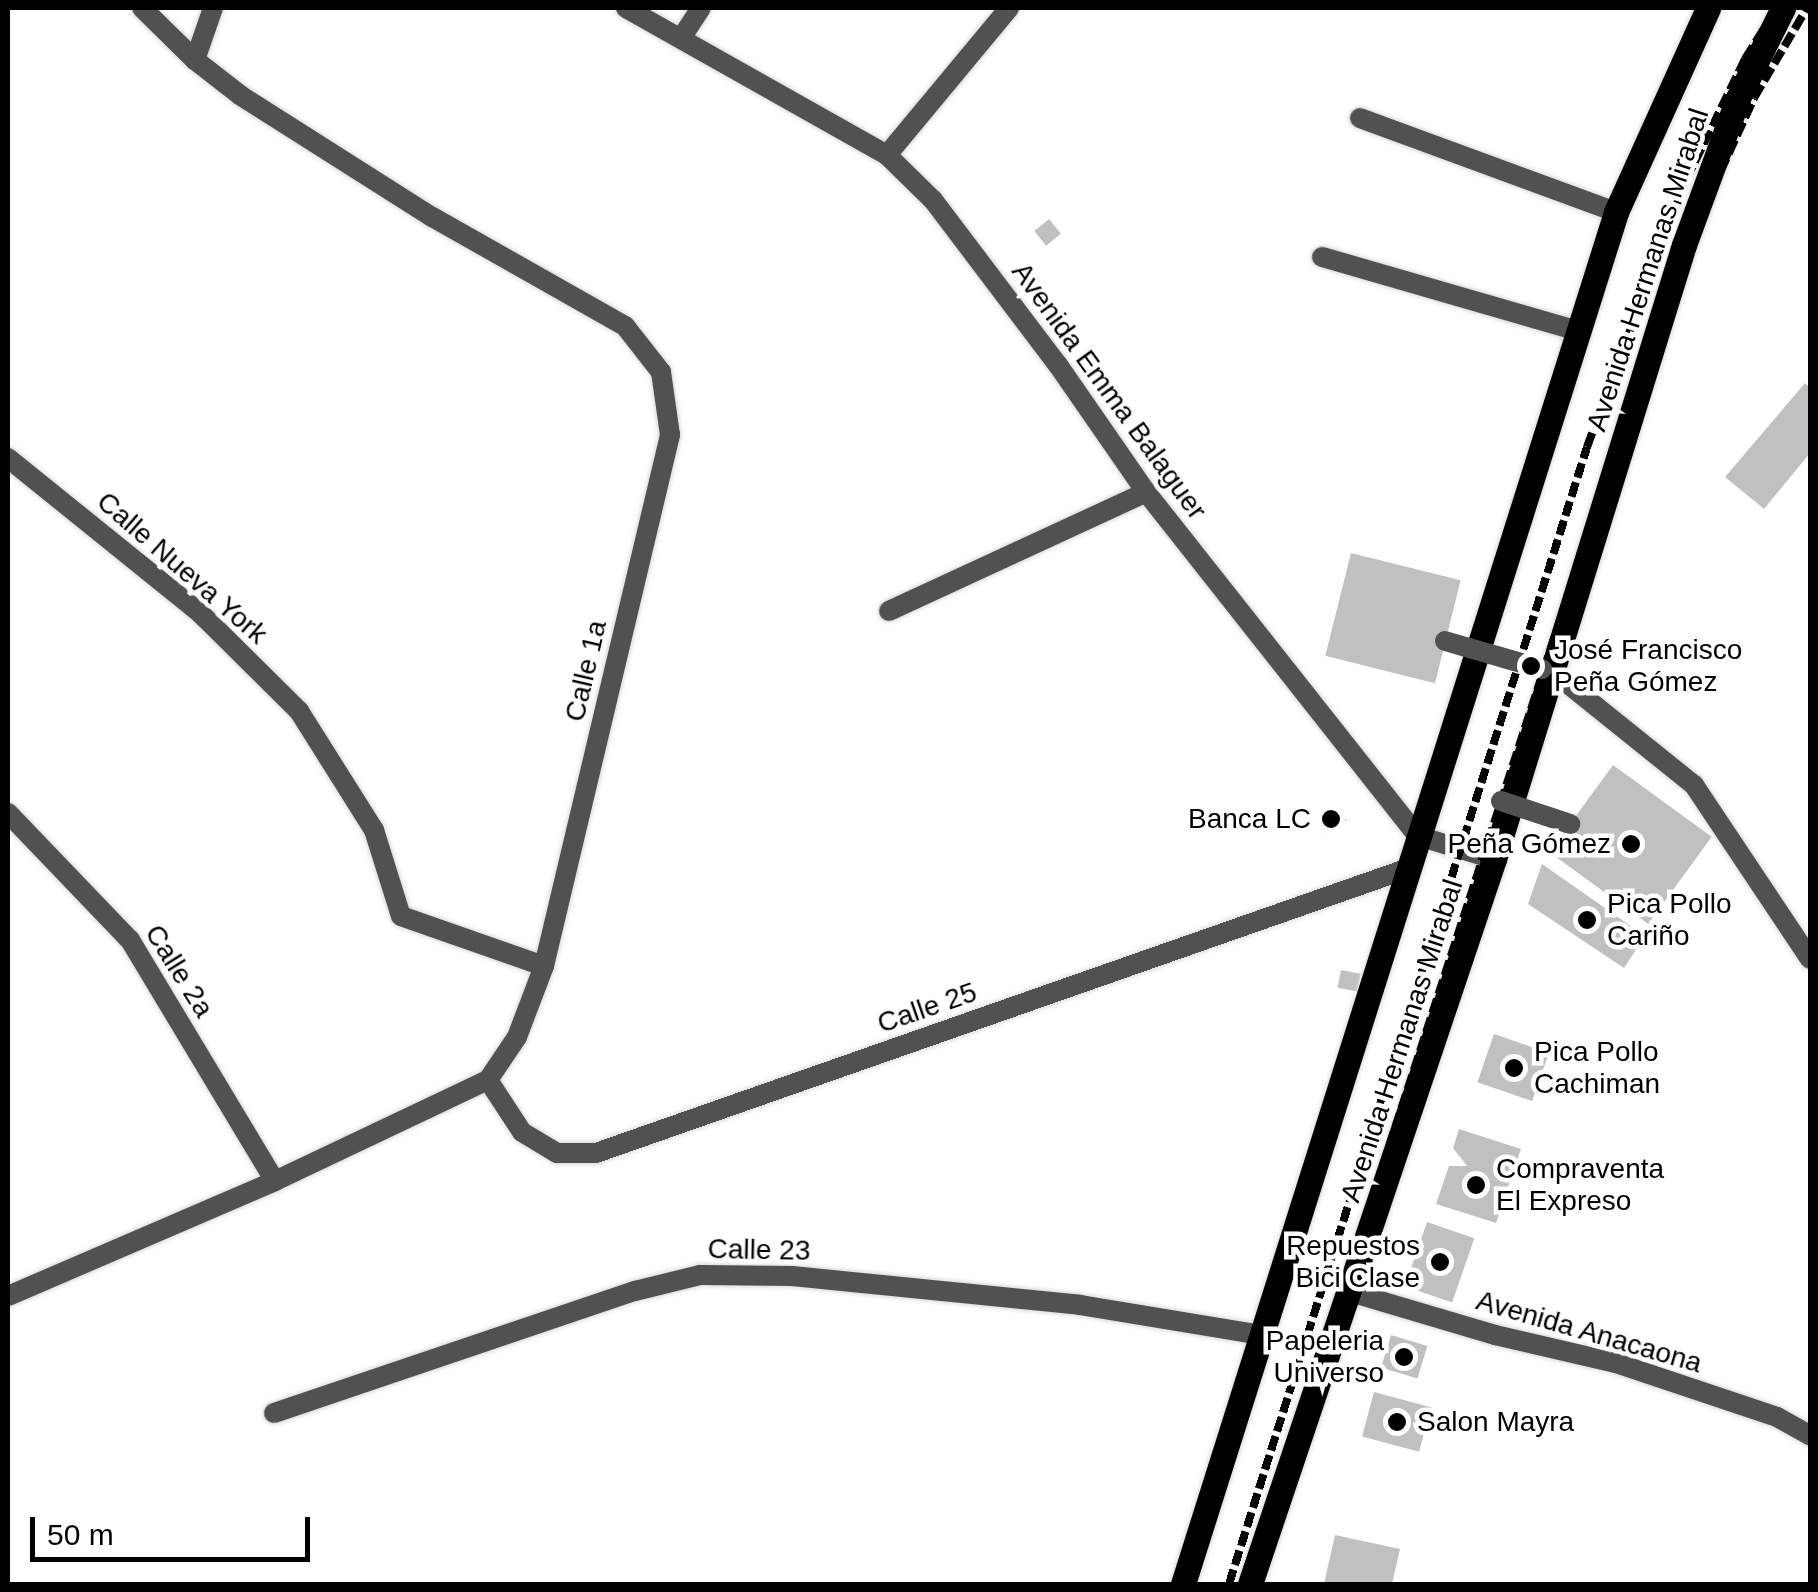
<!DOCTYPE html>
<html>
<head>
<meta charset="utf-8">
<style>
	body { margin:0 }
	#map { position:relative; width:1818px; height:1592px; overflow:hidden; background:#fff; font-family:Helvetica,sans-serif }
	div>[style] { position:absolute }
	[style*='--x'] { left:calc(var(--x)*1px); top:calc(var(--y)*1px); width:calc(var(--w)*1px); rotate:calc(var(--a)*1deg) }
	.building>* { inset:0; background:#c0c0c0; transform-origin:0 0 }
	.roads { filter:drop-shadow(0 0 2px #dbdbdb) drop-shadow(0 0 2px #dbdbdb) }
	.service>* { height:20px; margin:-10px; padding:0 10px; transform-origin:10px; border-radius:10px; background:#515151 }
	.minor>* { height:20px; margin:-10px; padding:0 10px; transform-origin:10px; border-radius:10px; background:#515151 }
	.tertiary>* { height:20px; margin:-10px; padding:0 10px; transform-origin:10px; border-radius:10px; background:#515151 }
	.primary>* { height:25px; margin:-12.5px; padding:0 12.5px; transform-origin:12.5px; border-radius:12.5px; background:#000 }
	.rail>* { height:8px; margin-top:-4px; transform-origin:0; background:repeating-linear-gradient(90deg,#000 0 15px,transparent 0 20px) }
	.pedestrian-bridge>* { height:20px; margin:-10px; padding:0 10px; transform-origin:10px; border-radius:10px; background:#515151 }
	.dots>* { width:28px; height:28px; translate:-50% -50%; box-sizing:border-box; border:5px solid #fff; border-radius:50% }
	span { translate:-50% -50%; white-space:nowrap; text-align:center; line-height:1.15; -webkit-text-stroke:9px #fff; paint-order:stroke }
	.street-label { font-size:28px; color:#000 }
	.poi-label { font-size:28px; color:#000 }
	.left { translate:0 -50%; text-align:left }
	.right { translate:-100% -50%; text-align:right }
	.frame { position:absolute; inset:0; border:10px solid #000; pointer-events:none }
	.scale { position:absolute; left:30px; top:1517px; width:280px; height:45px; box-sizing:border-box; border:5px solid #000; border-top:0; padding-left:12px; font-size:30px; line-height:35px; white-space:nowrap; color:#000; -webkit-text-stroke:8px #fff; paint-order:stroke }
</style>
</head>
<body>
<div id="map">
	<div class="building">
		<div style="left:1049px;top:219px;width:19px;height:19px;rotate:51deg"></div>
		<div style="clip-path:polygon(1805px 383px,1810px 388px,1810px 453px,1764px 509px,1725px 477px)"></div>
		<div style="left:1351px;top:553px;width:113px;height:106px;rotate:14deg"></div>
		<div style="left:1613px;top:765px;width:122px;height:108px;rotate:36deg"></div>
		<div style="left:1337px;top:806px;width:17px;height:23px;rotate:57deg"></div>
		<div style="clip-path:polygon(1542px 864px,1645px 936px,1624px 968px,1528px 904px)"></div>
		<div style="left:1341px;top:970px;width:20px;height:18px;rotate:11deg"></div>
		<div style="left:1494px;top:1034px;width:58px;height:51px;rotate:19deg"></div>
		<div style="clip-path:polygon(1459px 1129px,1521px 1149px,1496px 1223px,1436px 1204px,1449px 1166px,1467px 1166px,1453px 1148px)"></div>
		<div style="left:1427px;top:1222px;width:50px;height:68px;rotate:19deg"></div>
		<div style="left:1391px;top:1335px;width:38px;height:34px;rotate:17deg"></div>
		<div style="left:1374px;top:1392px;width:59px;height:46px;rotate:15deg"></div>
		<div style="clip-path:polygon(1335px 1535px,1400px 1549px,1392px 1584px,1324px 1584px)"></div>
	</div>
	<div class="roads">
		<div class="service">
			<div style="--x:1360;--y:118;--w:273;--a:20.2"></div>
			<div style="--x:889;--y:611;--w:283;--a:-24.8"></div>
			<div style="--x:1552;--y:671;--w:182;--a:38.8"></div>
			<div style="--x:1694;--y:785;--w:209;--a:56.3"></div>
		</div>
		<div class="minor">
			<div style="--x:682;--y:37;--w:35;--a:-57"></div>
			<div style="--x:195;--y:60;--w:55;--a:-70.9"></div>
			<div style="--x:887;--y:155;--w:191;--a:-50.3"></div>
			<div style="--x:1322;--y:257;--w:267;--a:16.1"></div>
			<div style="--x:8;--y:458;--w:248;--a:38.9"></div>
			<div style="--x:201;--y:614;--w:138;--a:44.7"></div>
			<div style="--x:299;--y:711;--w:141;--a:57.8"></div>
			<div style="--x:374;--y:830;--w:90;--a:72.6"></div>
			<div style="--x:401;--y:916;--w:151;--a:19.3"></div>
			<div style="--x:8;--y:813;--w:176;--a:46.2"></div>
			<div style="--x:130;--y:940;--w:281;--a:59"></div>
			<div style="--x:488;--y:1080;--w:62;--a:56.8"></div>
			<div style="--x:522;--y:1132;--w:41;--a:31"></div>
			<div style="--x:557;--y:1153;--w:39;--a:0"></div>
			<div style="--x:596;--y:1153;--w:862;--a:-19.32"></div>
			<div style="--x:1350;--y:1292;--w:151;--a:16.5"></div>
			<div style="--x:1495;--y:1335;--w:124;--a:13"></div>
			<div style="--x:1616;--y:1363;--w:170;--a:18.5"></div>
			<div style="--x:1777;--y:1417;--w:38;--a:29"></div>
			<div style="--x:8;--y:1296;--w:291;--a:-23.3"></div>
			<div style="--x:275;--y:1181;--w:236;--a:-25.4"></div>
			<div style="--x:488;--y:1080;--w:52;--a:-56"></div>
			<div style="--x:517;--y:1037;--w:76;--a:-69.2"></div>
			<div style="--x:544;--y:966;--w:546;--a:-76.65"></div>
			<div style="--x:670;--y:435;--w:64;--a:-98.1"></div>
			<div style="--x:661;--y:372;--w:58;--a:-128"></div>
			<div style="--x:625;--y:326;--w:222;--a:-150.5"></div>
			<div style="--x:432;--y:217;--w:227;--a:-147.6"></div>
			<div style="--x:240;--y:95;--w:57;--a:-142.1"></div>
			<div style="--x:195;--y:60;--w:74;--a:-135.5"></div>
			<div style="--x:274;--y:1413;--w:381;--a:-18.7"></div>
			<div style="--x:635;--y:1291;--w:67;--a:-13.8"></div>
			<div style="--x:700;--y:1275;--w:92;--a:0.6"></div>
			<div style="--x:792;--y:1276;--w:289;--a:5.7"></div>
			<div style="--x:1080;--y:1305;--w:184;--a:9.4"></div>
		</div>
		<div class="tertiary">
			<div style="--x:626;--y:8;--w:300;--a:29.4"></div>
			<div style="--x:887;--y:155;--w:64;--a:44.4"></div>
			<div style="--x:933;--y:200;--w:207;--a:52.9"></div>
			<div style="--x:1058;--y:365;--w:155;--a:55.3"></div>
			<div style="--x:1146;--y:492;--w:439;--a:51.7"></div>
			<div style="--x:1418;--y:836;--w:79;--a:16.8"></div>
		</div>
		<div class="primary">
			<div style="--x:1183;--y:1584;--w:1439;--a:-72.48"></div>
			<div style="--x:1616;--y:212;--w:224;--a:-65.7"></div>
			<div style="--x:1250;--y:1584;--w:765;--a:-71.4"></div>
			<div style="--x:1494;--y:859;--w:643;--a:-72.81"></div>
			<div style="--x:1684;--y:245;--w:157;--a:-69.8"></div>
			<div style="--x:1738;--y:98;--w:101;--a:-63.4"></div>
		</div>
	</div>
	<div class="rail">
		<div style="--x:1229;--y:1584;--w:1192;--a:-72.52"></div>
		<div style="--x:1587;--y:447;--w:285;--a:-69.7"></div>
		<div style="--x:1686;--y:180;--w:135;--a:-64"></div>
		<div style="--x:1745;--y:59;--w:60;--a:-57.9"></div>
		<div style="--x:1247;--y:1584;--w:1370;--a:-72.01"></div>
		<div style="--x:1670;--y:281;--w:201;--a:-65.3"></div>
		<div style="--x:1754;--y:98;--w:104;--a:-59.5"></div>
	</div>
	<div class="pedestrian-bridge">
		<div style="--x:1445;--y:641;--w:101;--a:16.1"></div>
		<div style="--x:1501;--y:801;--w:73;--a:18.4"></div>
	</div>
	<div class="dots">
		<div style="left:1531px;top:666px;background:#000"></div>
		<div style="left:1331px;top:819px;background:#000"></div>
		<div style="left:1631px;top:844px;background:#000"></div>
		<div style="left:1587px;top:920px;background:#000"></div>
		<div style="left:1514px;top:1068px;background:#000"></div>
		<div style="left:1476px;top:1185px;background:#000"></div>
		<div style="left:1440px;top:1262px;background:#000"></div>
		<div style="left:1404px;top:1357px;background:#000"></div>
		<div style="left:1397px;top:1422px;background:#000"></div>
	</div>
	<div class="street-label">
		<span style="left:1648px;top:270px;rotate:-72deg">Avenida Hermanas Mirabal</span>
		<span style="left:1109px;top:391px;rotate:54deg">Avenida Emma Balaguer</span>
		<span style="left:182px;top:568px;rotate:41deg">Calle Nueva York</span>
		<span style="left:586px;top:671px;rotate:-77deg">Calle 1a</span>
		<span style="left:179px;top:971px;rotate:58deg">Calle 2a</span>
		<span style="left:927px;top:1008px;rotate:-19deg">Calle 25</span>
		<span style="left:1402px;top:1041px;rotate:-72deg">Avenida Hermanas Mirabal</span>
		<span style="left:759px;top:1250px;rotate:1deg">Calle 23</span>
		<span style="left:1589px;top:1332px;rotate:16deg">Avenida Anacaona</span>
	</div>
	<div class="poi-label">
		<span class="left" style="left:1554px;top:666px">José Francisco<br>Peña Gómez</span>
		<span class="right" style="left:1311px;top:819px">Banca LC</span>
		<span class="right" style="left:1611px;top:844px">Peña Gómez</span>
		<span class="left" style="left:1607px;top:920px">Pica Pollo<br>Cariño</span>
		<span class="left" style="left:1534px;top:1068px">Pica Pollo<br>Cachiman</span>
		<span class="left" style="left:1496px;top:1185px">Compraventa<br>El Expreso</span>
		<span class="right" style="left:1420px;top:1262px">Repuestos<br>Bici Clase</span>
		<span class="right" style="left:1384px;top:1357px">Papeleria<br>Universo</span>
		<span class="left" style="left:1417px;top:1422px">Salon Mayra</span>
	</div>
	<div class="frame"></div>
	<div class="scale">50 m</div>
</div>
</body>
</html>
